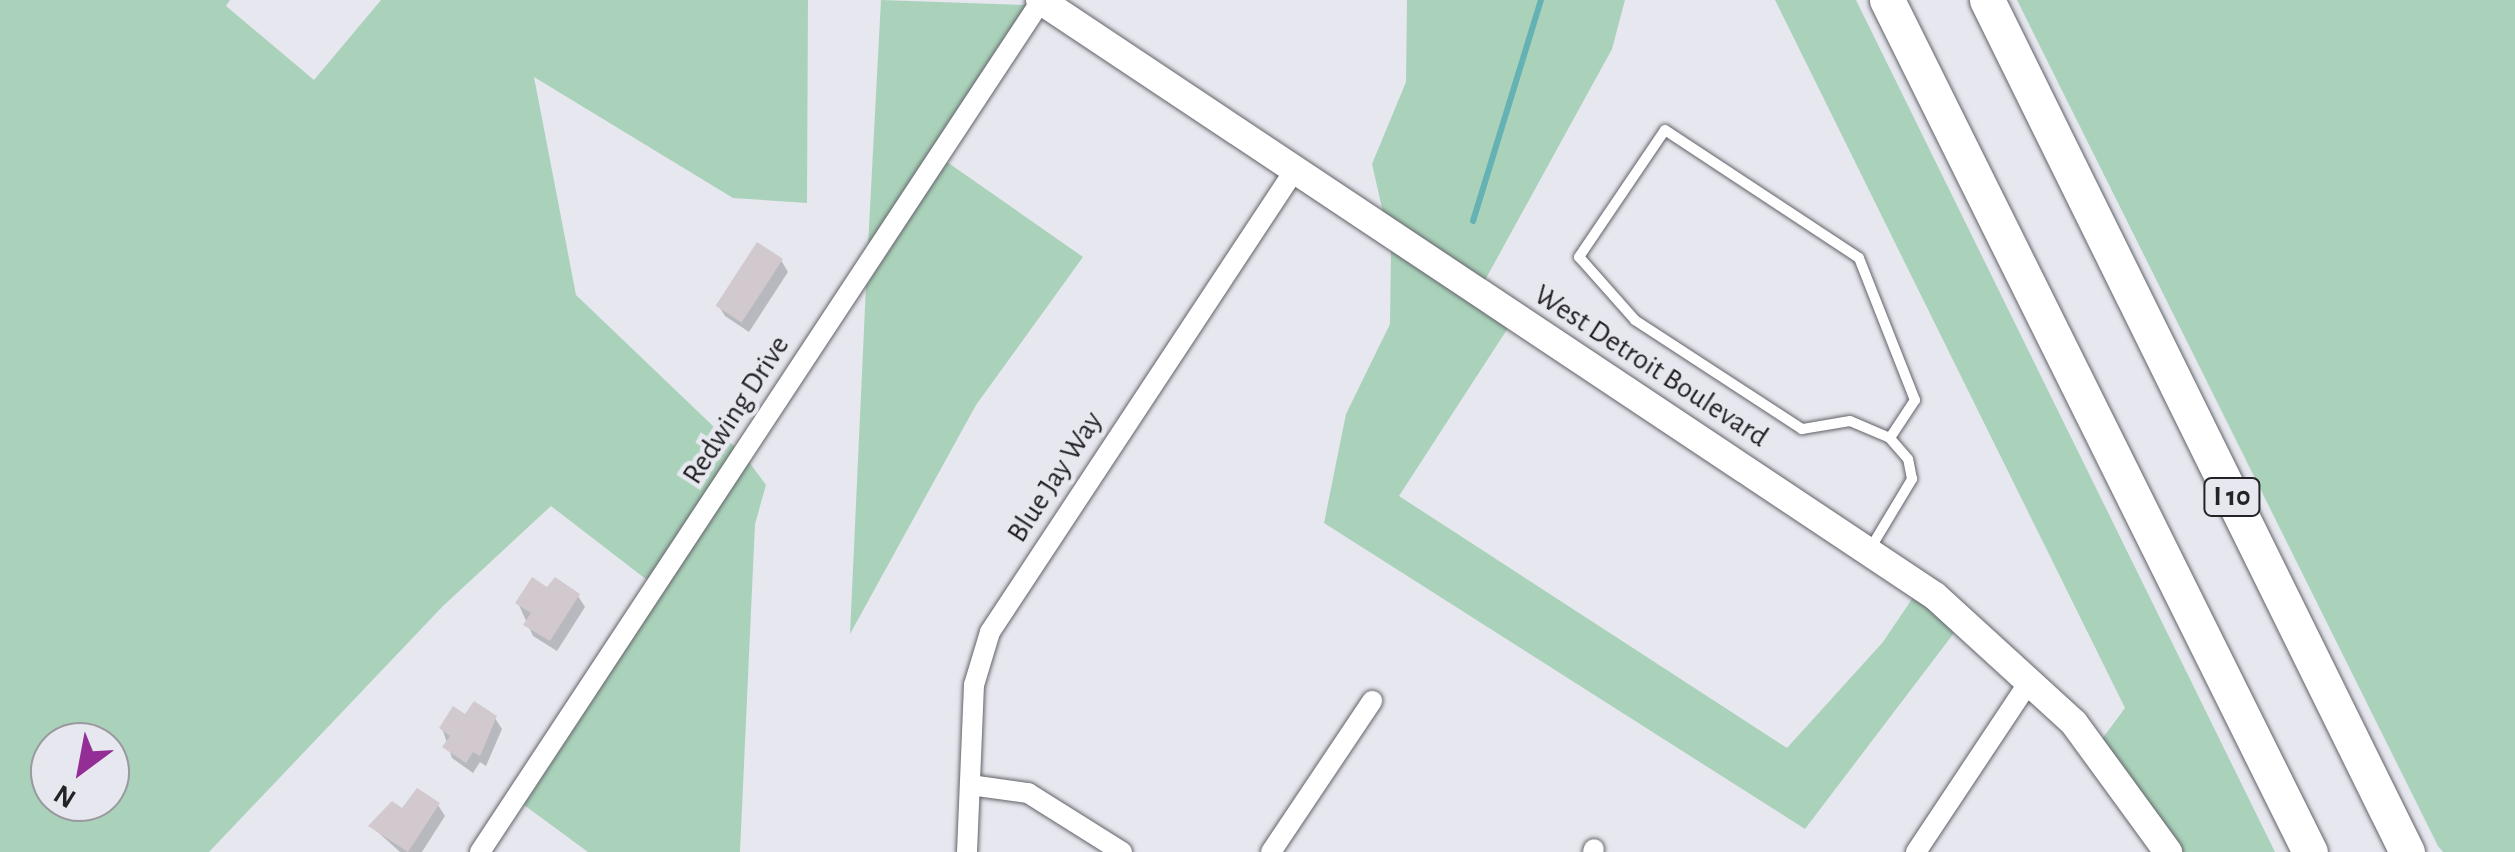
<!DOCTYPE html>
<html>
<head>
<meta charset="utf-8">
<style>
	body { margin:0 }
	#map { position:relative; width:2515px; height:852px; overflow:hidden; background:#e7e7ef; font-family:"Alegreya Sans",sans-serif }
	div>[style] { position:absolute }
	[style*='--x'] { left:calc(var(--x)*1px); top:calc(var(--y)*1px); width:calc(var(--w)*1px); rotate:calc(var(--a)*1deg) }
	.green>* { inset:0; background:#aad2ba }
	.shadow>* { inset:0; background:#0003 }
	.stream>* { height:6px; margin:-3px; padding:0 3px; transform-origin:3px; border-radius:3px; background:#65b2b4 }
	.building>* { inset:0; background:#d1c9cd; transform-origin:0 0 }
	.roads { filter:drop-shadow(0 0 2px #626269) drop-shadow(0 0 2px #626269) }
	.lane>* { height:10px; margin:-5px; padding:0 5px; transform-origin:5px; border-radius:5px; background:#fff }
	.street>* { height:20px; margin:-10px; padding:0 10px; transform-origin:10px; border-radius:10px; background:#fff }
	.secondary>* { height:28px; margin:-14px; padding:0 14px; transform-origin:14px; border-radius:14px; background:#fff }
	.highway>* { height:35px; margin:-17.5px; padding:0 17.5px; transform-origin:17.5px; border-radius:17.5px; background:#fff }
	span { translate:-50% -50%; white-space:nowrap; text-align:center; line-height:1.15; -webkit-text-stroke:9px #e7e7ef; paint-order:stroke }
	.shield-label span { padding:2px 8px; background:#e7e7ef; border:2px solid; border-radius:8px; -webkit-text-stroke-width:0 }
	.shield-label { font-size:28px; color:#242427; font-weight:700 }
	.street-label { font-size:30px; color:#242427 }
	.north { position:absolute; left:30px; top:722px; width:100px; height:100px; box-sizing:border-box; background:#e7e7ef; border:2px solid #99999f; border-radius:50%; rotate:212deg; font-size:28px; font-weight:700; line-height:40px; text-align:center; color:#242427 }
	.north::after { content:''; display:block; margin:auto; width:35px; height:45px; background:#922e95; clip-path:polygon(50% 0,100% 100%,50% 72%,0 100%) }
</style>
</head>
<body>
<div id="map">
	<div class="green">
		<div style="clip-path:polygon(evenodd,0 0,230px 0,226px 6px,314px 80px,381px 0,808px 0,807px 203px,733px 198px,534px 77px,576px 295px,735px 447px,647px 580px,551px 506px,443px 606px,209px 852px,0 852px,0 0,50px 742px,110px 742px,110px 802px,50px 802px,50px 742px)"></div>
		<div style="clip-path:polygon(881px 0,1026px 5px,868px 246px)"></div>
		<div style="clip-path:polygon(1407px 0,1625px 0,1612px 49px,1484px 282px,1384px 217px,1372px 164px,1406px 82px)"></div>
		<div style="clip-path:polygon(1775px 0,1856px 0,2275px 852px,2181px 852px,2102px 739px,2125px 708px)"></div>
		<div style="clip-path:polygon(2017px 0,2515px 0,2515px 852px,2443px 852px,2438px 846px)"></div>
		<div style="clip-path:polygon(947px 162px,1083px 257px,976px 405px,850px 634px,866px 286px)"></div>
		<div style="clip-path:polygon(1391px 250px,1508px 328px,1399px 496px,1787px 748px,1883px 642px,1914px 596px,1957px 629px,1805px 829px,1324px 523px,1346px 414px,1390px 324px)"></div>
		<div style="clip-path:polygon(749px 462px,766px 485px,755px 524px,740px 852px,588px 852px,524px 805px)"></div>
	</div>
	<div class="shadow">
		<div style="clip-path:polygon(781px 260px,788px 272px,749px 332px,725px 316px,718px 305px)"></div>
		<div style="clip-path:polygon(547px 591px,578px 596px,585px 607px,557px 651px,533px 636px,518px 603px)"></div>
		<div style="clip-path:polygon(466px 717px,495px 718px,502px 729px,486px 766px,480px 762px,473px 773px,452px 758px,442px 728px)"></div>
		<div style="clip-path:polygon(438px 805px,445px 816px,422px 852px,400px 852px,371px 826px)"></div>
	</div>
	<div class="stream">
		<div style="--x:1473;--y:221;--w:231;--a:-72.9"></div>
	</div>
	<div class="building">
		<div style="left:757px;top:242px;width:31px;height:76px;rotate:33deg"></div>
		<div style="clip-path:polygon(532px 577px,547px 587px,555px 577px,580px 594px,550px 641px,523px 625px,531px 613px,515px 603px)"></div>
		<div style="clip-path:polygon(474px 701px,497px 716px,480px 756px,473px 752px,466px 763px,442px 747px,450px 736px,439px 728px,453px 706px,465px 714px)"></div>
		<div style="clip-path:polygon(417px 788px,440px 803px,408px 852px,368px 826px,392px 801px,402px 808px)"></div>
	</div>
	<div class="roads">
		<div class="lane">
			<div style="--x:1870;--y:549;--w:82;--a:-59"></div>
			<div style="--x:1912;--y:479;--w:20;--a:-101"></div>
			<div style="--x:1908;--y:459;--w:28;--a:-131"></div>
			<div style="--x:1890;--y:438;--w:43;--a:-157"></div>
			<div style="--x:1850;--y:421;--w:49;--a:170.5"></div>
			<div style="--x:1802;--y:429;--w:199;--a:-146.9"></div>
			<div style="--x:1635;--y:320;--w:84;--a:-131.6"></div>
			<div style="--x:1579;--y:257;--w:153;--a:-55.9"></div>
			<div style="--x:1665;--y:130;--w:232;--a:33.4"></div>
			<div style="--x:1859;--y:258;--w:153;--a:68.5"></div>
			<div style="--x:1915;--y:400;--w:45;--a:123.3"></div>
		</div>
		<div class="street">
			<div style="--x:970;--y:785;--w:59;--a:7.9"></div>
			<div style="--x:1028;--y:793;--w:111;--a:32.1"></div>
			<div style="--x:480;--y:852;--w:1019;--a:-56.61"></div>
			<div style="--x:967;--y:852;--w:167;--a:-87.6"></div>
			<div style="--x:974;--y:685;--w:55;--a:-73.2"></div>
			<div style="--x:990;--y:632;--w:552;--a:-56.6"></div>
			<div style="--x:1271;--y:852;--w:182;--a:-56.2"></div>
			<div style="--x:1593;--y:852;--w:3;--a:-72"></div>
			<div style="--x:1916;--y:852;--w:208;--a:-56.4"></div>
		</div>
		<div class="secondary">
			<div style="--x:1040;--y:0;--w:1075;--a:33.66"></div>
			<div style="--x:1935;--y:596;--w:188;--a:42.4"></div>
			<div style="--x:2074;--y:723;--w:160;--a:53.9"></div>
		</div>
		<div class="highway">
			<div style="--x:1887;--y:0;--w:951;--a:63.6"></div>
			<div style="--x:1987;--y:0;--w:950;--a:63.76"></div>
		</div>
	</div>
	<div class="shield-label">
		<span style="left:2232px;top:497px">I 10</span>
	</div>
	<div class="street-label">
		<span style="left:1651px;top:366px;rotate:33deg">West Detroit Boulevard</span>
		<span style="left:736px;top:410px;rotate:-57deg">Redwing Drive</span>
		<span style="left:1055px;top:477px;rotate:-57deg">Blue Jay Way</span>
	</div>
	<div class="north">N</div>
</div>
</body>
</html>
